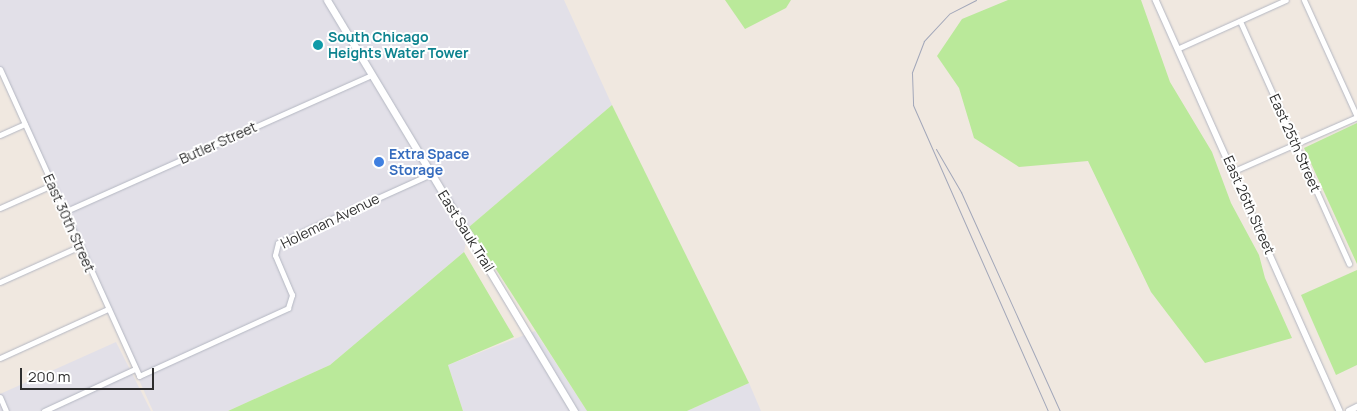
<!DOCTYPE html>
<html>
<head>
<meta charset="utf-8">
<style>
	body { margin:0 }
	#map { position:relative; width:1357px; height:411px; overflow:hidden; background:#f0e8e0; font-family:Manrope,sans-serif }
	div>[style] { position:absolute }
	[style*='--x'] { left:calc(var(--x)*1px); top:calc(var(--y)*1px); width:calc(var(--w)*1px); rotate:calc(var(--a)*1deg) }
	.industrial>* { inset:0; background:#e2e0e8 }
	.green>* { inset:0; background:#bae99a }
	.roads { filter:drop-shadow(0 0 1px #b4b7c2) drop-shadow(0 0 1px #b4b7c2) }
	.minor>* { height:5px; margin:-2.5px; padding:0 2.5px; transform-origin:2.5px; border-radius:2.5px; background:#fff }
	.tertiary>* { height:5.5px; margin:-2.75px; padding:0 2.75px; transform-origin:2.75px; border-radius:2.75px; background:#fff }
	.secondary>* { height:7px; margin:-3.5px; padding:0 3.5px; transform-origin:3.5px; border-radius:3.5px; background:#fff }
	.rail>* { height:1px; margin:-0.5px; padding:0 0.5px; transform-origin:0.5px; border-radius:0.5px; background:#a2a7b9 }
	.dots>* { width:14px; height:14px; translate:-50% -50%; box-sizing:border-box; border:2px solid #fff; border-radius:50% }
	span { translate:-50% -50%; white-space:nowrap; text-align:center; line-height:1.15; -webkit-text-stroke:4px #fff; paint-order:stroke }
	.culture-label { font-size:14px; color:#0d838f; font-weight:700 }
	.left { translate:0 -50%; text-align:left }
	.street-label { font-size:14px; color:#2e2e2e }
	.shop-label { font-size:14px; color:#366cbe; font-weight:700 }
	.scale { position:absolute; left:20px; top:368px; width:134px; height:22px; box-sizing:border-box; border:2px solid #2e2e2e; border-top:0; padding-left:6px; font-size:15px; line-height:18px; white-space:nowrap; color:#2e2e2e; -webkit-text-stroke:4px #fff; paint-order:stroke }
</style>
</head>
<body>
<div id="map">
	<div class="industrial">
		<div style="clip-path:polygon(0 0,564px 0,612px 105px,469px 227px,464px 252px,330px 365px,228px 411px,153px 411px,0 70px)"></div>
		<div style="clip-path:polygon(535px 331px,587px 411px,463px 411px,448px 365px)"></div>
		<div style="clip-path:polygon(116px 342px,151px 411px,0 411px,0 394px)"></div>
		<div style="clip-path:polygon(749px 383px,761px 411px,687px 411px)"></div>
	</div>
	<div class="green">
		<div style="clip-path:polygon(725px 0,791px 0,786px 8px,745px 29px)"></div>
		<div style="clip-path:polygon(1008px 0,1141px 0,1170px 82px,1212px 152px,1231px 203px,1259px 255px,1265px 278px,1292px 338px,1205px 363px,1151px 292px,1088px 161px,1019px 167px,974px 138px,959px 88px,937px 56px,962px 19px)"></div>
		<div style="clip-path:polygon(612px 105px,749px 383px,687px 411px,587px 411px,469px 227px)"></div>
		<div style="clip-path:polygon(1357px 123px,1357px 264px,1304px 148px)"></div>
		<div style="clip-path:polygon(464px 252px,514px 337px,448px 365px,463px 411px,228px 411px,330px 365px)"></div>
		<div style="clip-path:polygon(1357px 270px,1357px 365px,1336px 375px,1301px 295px)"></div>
	</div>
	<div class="roads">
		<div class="minor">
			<div style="--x:1304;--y:0;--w:128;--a:65.6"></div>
			<div style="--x:1240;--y:21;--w:266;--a:65.8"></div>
			<div style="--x:1179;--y:48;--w:117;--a:-24.2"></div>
			<div style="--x:0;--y:69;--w:337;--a:65.6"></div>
			<div style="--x:139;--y:376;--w:164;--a:-24.5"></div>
			<div style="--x:288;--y:308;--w:14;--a:-73"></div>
			<div style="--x:292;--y:295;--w:43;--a:-113"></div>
			<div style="--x:275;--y:255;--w:12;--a:-76"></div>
			<div style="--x:278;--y:243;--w:168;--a:-24.3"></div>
			<div style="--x:0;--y:135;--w:27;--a:-24"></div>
			<div style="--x:1234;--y:171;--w:134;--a:-23.7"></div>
			<div style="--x:0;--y:208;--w:57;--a:-23.9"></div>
			<div style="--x:64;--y:212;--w:336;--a:-24"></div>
			<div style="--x:0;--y:282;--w:88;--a:-24.2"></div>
			<div style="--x:0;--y:358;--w:119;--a:-24.4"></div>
			<div style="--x:0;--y:397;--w:15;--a:67"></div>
			<div style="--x:44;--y:411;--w:100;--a:-24.8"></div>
		</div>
		<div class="tertiary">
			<div style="--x:1156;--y:0;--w:450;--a:65.9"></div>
			<div style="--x:1349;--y:411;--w:9;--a:-27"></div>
		</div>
		<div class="secondary">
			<div style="--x:327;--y:0;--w:480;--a:59"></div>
		</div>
	</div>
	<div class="rail">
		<div style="--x:976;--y:0;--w:30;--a:153"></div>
		<div style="--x:949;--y:14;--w:37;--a:133"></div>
		<div style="--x:924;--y:41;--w:34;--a:111"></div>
		<div style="--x:912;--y:73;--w:32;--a:88"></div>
		<div style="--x:913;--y:105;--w:334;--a:66.2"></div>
		<div style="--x:936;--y:149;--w:50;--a:59.8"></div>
		<div style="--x:961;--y:192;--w:240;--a:65.7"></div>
	</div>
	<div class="dots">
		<div style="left:318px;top:45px;background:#0f9aa8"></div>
		<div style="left:379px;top:162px;background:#3f7fe0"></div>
	</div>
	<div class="culture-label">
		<span class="left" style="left:328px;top:45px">South Chicago<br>Heights Water Tower</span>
	</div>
	<div class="street-label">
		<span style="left:218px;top:143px;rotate:-24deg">Butler Street</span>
		<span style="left:1295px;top:143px;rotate:66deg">East 25th Street</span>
		<span style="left:1249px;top:205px;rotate:66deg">East 26th Street</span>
		<span style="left:330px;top:221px;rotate:-26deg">Holeman Avenue</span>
		<span style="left:69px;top:223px;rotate:66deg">East 30th Street</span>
		<span style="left:466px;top:231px;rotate:58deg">East Sauk Trail</span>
	</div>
	<div class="shop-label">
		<span class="left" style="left:389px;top:162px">Extra Space<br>Storage</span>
	</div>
	<div class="scale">200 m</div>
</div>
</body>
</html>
